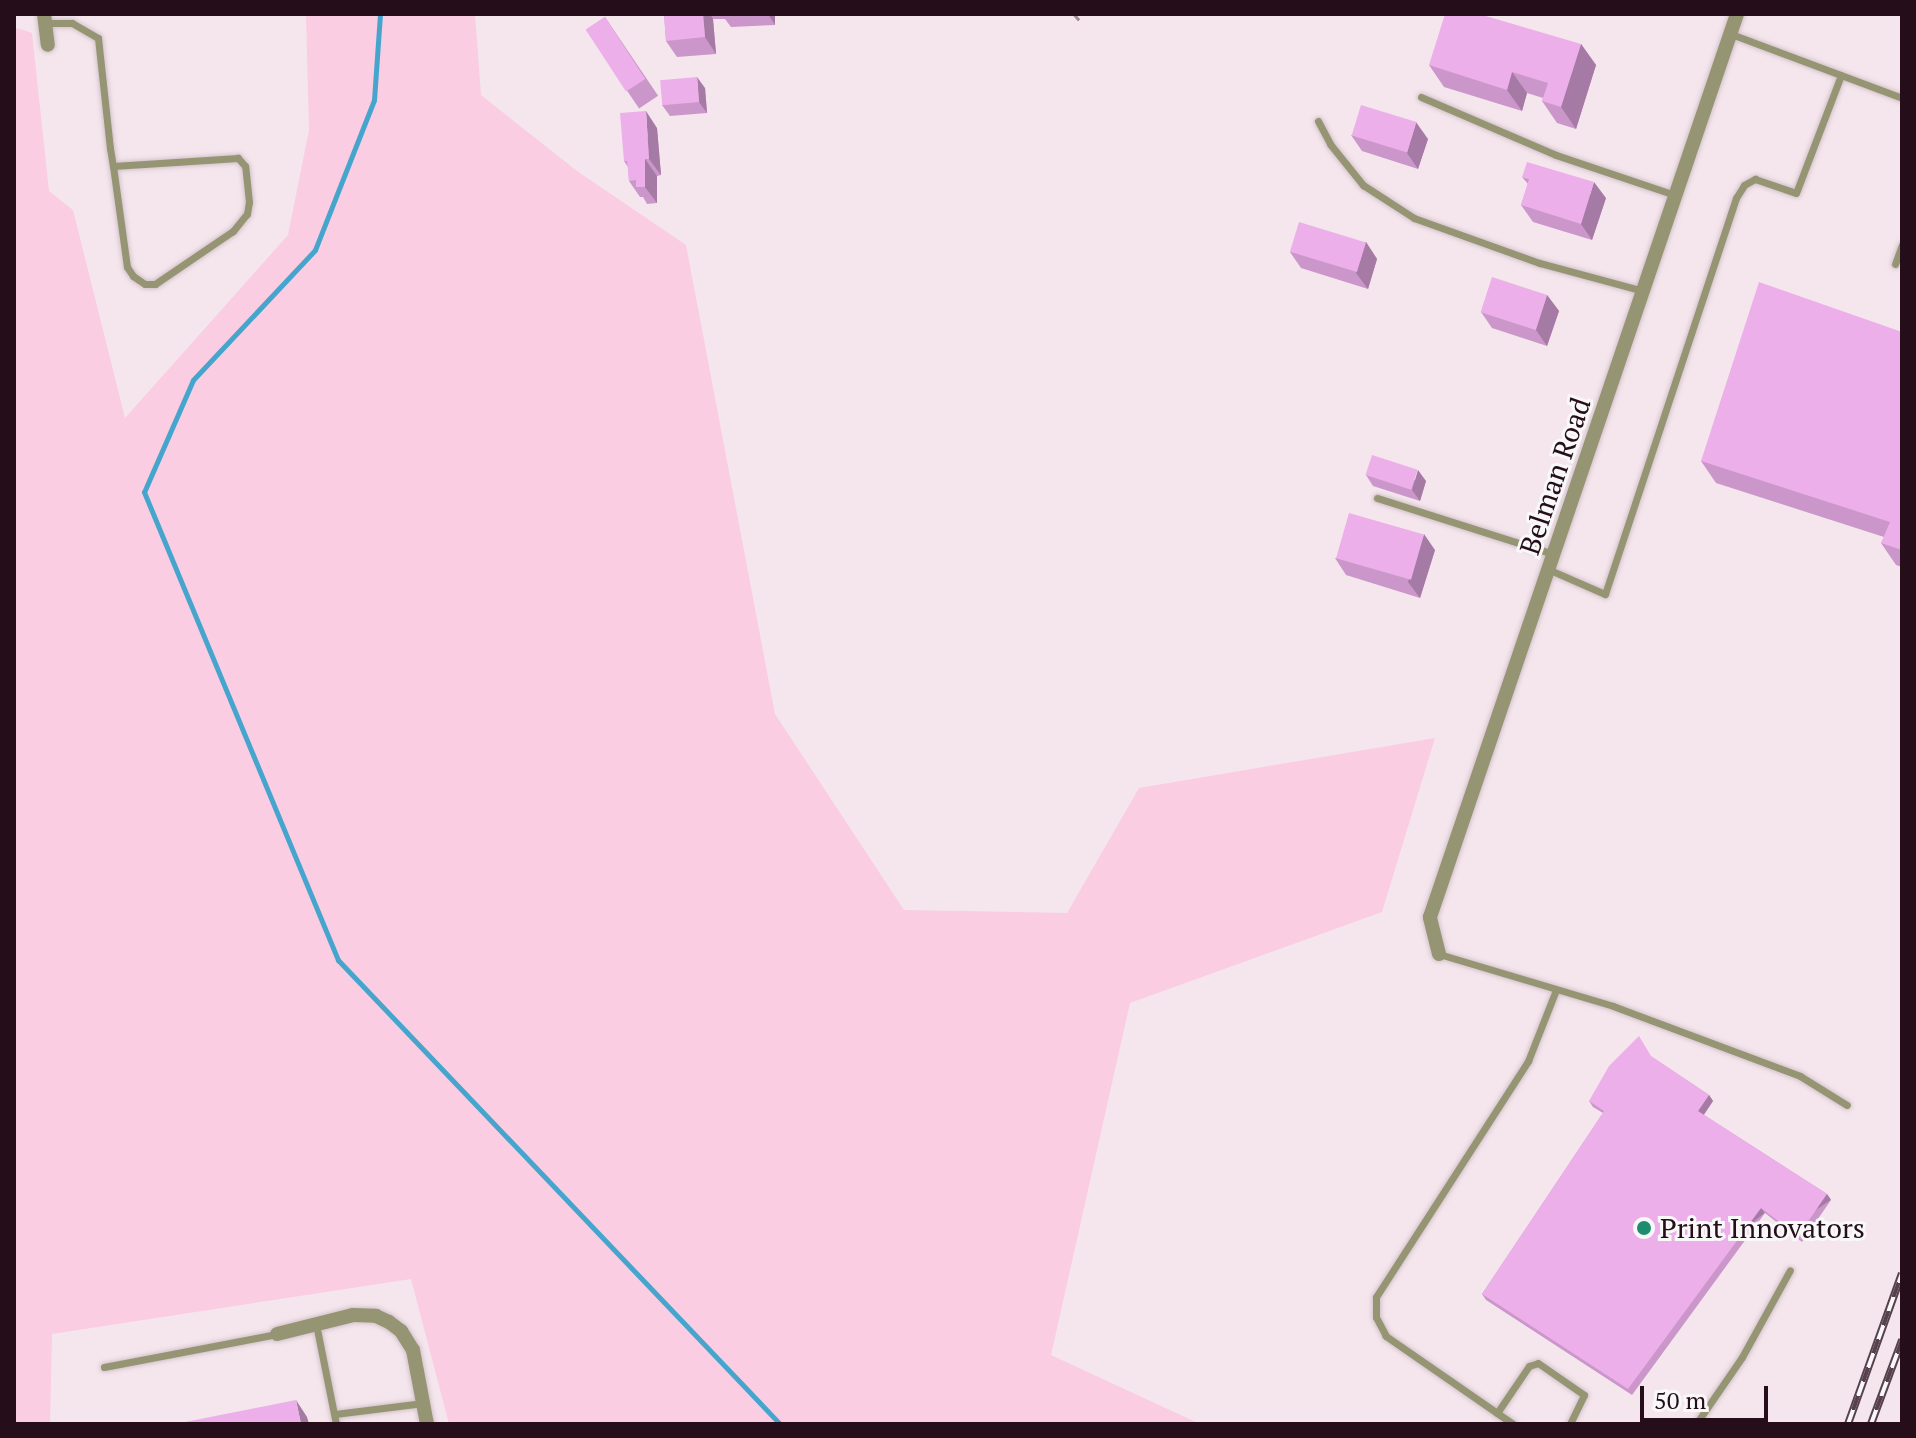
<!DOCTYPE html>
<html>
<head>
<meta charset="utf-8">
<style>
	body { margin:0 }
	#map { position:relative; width:1916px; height:1438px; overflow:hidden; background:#f5e6ed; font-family:"PT Serif",serif }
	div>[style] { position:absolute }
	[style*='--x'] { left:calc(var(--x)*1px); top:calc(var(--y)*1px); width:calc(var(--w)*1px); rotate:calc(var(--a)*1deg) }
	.green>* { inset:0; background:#facde2 }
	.stream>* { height:5px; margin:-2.5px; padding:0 2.5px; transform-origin:2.5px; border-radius:2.5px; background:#46a5cc }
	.path>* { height:3px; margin-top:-1.5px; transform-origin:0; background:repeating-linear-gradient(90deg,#9f8c95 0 8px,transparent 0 12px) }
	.roads { filter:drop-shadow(0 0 2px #d4c3cb) drop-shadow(0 0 2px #d4c3cb) }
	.lane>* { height:7px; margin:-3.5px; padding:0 3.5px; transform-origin:3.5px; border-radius:3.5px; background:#959574 }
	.street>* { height:14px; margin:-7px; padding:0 7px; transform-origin:7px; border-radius:7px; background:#959574 }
	.rail>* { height:8px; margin-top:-4px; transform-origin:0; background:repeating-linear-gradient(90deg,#f8f8f8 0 15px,#57414d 0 30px); box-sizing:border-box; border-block:2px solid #57414d }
	.wall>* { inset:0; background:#cb96c9; transform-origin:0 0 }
	.shaded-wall>* { inset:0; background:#a57aa4; transform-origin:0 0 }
	.building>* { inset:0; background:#ecafea; transform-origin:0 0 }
	.dots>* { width:22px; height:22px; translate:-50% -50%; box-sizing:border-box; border:4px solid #f8f8f8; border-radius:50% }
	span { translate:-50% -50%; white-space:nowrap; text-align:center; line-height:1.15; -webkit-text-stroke:6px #f8f8f8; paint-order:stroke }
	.street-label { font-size:28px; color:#250d1a }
	.poi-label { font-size:28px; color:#250d1a }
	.left { translate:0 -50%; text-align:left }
	.frame { position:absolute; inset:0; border:16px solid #250d1a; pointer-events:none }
	.scale { position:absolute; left:1640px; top:1386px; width:128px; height:36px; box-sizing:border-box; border:4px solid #250d1a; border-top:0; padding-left:10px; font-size:24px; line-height:28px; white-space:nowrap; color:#250d1a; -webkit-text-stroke:6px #f8f8f8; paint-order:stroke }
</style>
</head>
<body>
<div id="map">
	<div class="green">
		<div style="clip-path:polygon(306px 14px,475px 14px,481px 95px,577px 171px,686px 245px,775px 714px,904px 910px,1067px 913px,1139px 788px,1435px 738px,1382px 912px,1130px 1003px,1051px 1355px,1200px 1424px,449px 1424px,411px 1279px,52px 1334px,50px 1424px,14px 1424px,14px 31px,17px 28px,32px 33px,49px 191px,73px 210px,125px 418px,288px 235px,309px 130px)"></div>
	</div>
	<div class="stream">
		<div style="--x:380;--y:14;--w:86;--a:94"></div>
		<div style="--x:374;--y:100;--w:161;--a:111.5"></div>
		<div style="--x:315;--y:250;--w:178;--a:133.2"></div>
		<div style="--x:193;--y:380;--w:122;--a:113.6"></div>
		<div style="--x:144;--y:492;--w:507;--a:67.48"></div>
		<div style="--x:338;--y:960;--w:641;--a:46.39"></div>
	</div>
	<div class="path">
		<div style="--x:1074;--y:14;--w:9;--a:49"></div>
	</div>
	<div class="roads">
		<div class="lane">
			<div style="--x:45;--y:23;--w:27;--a:0"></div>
			<div style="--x:72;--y:23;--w:30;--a:30"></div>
			<div style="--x:98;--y:38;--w:111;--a:83.8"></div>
			<div style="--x:110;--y:148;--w:18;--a:81"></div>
			<div style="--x:113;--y:166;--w:102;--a:82.1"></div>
			<div style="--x:127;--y:267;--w:11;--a:56"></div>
			<div style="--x:133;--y:276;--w:14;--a:34"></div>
			<div style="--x:145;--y:284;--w:10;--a:0"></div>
			<div style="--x:155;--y:284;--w:94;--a:-34.2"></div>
			<div style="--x:233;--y:231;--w:22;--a:-51"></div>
			<div style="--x:247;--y:214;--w:12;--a:-81"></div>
			<div style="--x:249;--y:202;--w:36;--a:-96"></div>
			<div style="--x:245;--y:166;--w:11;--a:-131"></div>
			<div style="--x:238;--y:158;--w:125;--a:176.3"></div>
			<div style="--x:1731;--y:34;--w:183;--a:20.5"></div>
			<div style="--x:1421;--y:97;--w:147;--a:23.2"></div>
			<div style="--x:1556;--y:155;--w:126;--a:18.6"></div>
			<div style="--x:1318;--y:121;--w:26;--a:62"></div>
			<div style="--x:1330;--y:144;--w:53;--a:51.2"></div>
			<div style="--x:1363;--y:185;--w:61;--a:32.9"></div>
			<div style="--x:1414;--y:218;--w:134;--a:19.7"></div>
			<div style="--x:1540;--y:263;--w:108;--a:15.1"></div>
			<div style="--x:1895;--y:264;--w:20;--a:-70"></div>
			<div style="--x:1377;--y:498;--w:186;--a:17.6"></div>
			<div style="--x:1550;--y:570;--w:60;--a:23.6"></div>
			<div style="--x:1605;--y:594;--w:417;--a:-71.7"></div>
			<div style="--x:1736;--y:198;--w:15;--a:-58"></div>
			<div style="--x:1744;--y:185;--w:13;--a:-29"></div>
			<div style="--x:1755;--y:179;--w:43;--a:18.9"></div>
			<div style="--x:1796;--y:193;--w:126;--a:-69.1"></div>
			<div style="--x:1439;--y:954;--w:182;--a:16.6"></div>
			<div style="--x:1613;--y:1006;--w:200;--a:20.5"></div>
			<div style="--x:1800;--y:1076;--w:55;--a:31.7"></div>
			<div style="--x:316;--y:1324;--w:102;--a:78.7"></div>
			<div style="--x:104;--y:1367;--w:176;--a:-10.8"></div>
			<div style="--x:1497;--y:1413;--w:57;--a:-55.8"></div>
			<div style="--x:1529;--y:1366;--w:9;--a:-18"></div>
			<div style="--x:1538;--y:1363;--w:56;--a:34.8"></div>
			<div style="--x:1584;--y:1395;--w:32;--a:116"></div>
			<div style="--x:335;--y:1414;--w:89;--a:-7.1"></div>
			<div style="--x:1513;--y:1424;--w:155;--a:-145.3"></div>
			<div style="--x:1386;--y:1336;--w:21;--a:-118"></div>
			<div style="--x:1376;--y:1317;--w:20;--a:-90"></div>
			<div style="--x:1376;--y:1297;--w:281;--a:-57.2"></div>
			<div style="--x:1528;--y:1061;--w:76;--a:-68.5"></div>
			<div style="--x:1696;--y:1424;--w:81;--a:-55.5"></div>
			<div style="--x:1742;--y:1357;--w:99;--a:-61.1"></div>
		</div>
		<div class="street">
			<div style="--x:44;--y:14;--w:31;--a:83"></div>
			<div style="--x:1439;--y:954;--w:38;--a:-104"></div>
			<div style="--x:1430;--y:917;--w:954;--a:-71.22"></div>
			<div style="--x:277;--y:1334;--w:78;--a:-14"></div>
			<div style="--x:353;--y:1315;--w:23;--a:2"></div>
			<div style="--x:376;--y:1316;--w:14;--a:25"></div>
			<div style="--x:389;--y:1322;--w:15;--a:37"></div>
			<div style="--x:401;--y:1331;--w:22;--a:58"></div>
			<div style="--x:413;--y:1350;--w:75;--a:79.3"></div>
		</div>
	</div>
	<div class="rail">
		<div style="--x:1848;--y:1424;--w:160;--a:-70.3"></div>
		<div style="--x:1871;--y:1424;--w:90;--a:-69.7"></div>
	</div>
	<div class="wall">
		<div style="clip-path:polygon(664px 14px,775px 14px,775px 25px,731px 27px,725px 19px,713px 19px,716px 54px,677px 57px,666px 41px)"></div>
		<div style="left:605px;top:17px;width:95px;height:23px;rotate:56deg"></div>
		<div style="clip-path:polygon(1581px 44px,1596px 65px,1576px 129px,1557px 123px,1542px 101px,1543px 98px,1527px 93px,1522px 111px,1444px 87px,1429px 65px)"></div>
		<div style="clip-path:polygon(705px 88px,707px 113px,670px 116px,662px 105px)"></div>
		<div style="clip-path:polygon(657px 128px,661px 175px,657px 176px,657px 203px,647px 204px,643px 197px,640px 197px,629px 181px,628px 167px,624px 161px)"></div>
		<div style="clip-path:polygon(1351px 135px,1428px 139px,1418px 169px,1362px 151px)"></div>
		<div style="clip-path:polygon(1522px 177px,1606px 198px,1592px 240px,1533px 222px,1521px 205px,1528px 184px)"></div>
		<div style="clip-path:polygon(1366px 242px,1377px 259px,1368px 289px,1301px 268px,1290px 252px)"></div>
		<div style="clip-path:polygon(1547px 295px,1559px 311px,1547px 346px,1492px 328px,1481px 312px)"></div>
		<div style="clip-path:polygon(1902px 332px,1902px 567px,1896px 565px,1881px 543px,1884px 537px,1716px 483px,1701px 461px)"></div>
		<div style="clip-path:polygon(1366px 475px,1426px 481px,1420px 501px,1373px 486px)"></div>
		<div style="clip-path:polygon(1435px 550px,1420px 598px,1346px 575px,1335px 558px)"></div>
		<div style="clip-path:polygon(1652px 1057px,1709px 1095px,1713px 1101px,1704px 1115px,1827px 1194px,1831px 1200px,1802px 1242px,1765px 1213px,1632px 1395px,1486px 1300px,1482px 1294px,1603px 1113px,1593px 1107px,1589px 1101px)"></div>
	</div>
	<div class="shaded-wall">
		<div style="clip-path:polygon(703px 14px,710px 14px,713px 19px,716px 54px,705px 37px)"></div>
		<div style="clip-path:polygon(768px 14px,775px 14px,775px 25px)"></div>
		<div style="clip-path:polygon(1581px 44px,1596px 65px,1576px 129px,1561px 107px)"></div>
		<div style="clip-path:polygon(1512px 72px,1527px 93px,1522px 111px,1507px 90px)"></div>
		<div style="clip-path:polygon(697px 77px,705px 88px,707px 113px,699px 102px)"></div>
		<div style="clip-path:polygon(646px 111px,657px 128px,661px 175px,649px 159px)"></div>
		<div style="clip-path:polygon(1416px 122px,1428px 139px,1418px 169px,1407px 153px)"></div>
		<div style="clip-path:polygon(645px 159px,657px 176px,657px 203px,645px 187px)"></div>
		<div style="clip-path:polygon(1594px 182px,1606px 198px,1592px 240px,1581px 224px)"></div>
		<div style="clip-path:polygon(1366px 242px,1377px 259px,1368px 289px,1356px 273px)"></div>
		<div style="clip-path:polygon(1547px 295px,1559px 311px,1547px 346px,1536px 330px)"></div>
		<div style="clip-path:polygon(1418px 470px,1426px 481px,1420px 501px,1412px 490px)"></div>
		<div style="clip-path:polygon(1424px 534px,1435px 550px,1420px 598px,1408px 582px)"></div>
		<div style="clip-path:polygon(1709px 1095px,1713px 1101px,1702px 1117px,1698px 1111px)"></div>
		<div style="left:1827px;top:1194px;width:7px;height:51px;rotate:56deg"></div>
		<div style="left:1761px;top:1208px;width:6px;height:225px;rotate:51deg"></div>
		<div style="clip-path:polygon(296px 1400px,307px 1417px,309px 1424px,301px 1424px)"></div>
	</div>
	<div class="building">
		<div style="clip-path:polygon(664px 14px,703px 14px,705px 37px,666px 41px)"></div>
		<div style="clip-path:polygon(1445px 14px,1479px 14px,1581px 44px,1561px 107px,1542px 101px,1548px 83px,1512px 72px,1507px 90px,1429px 65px)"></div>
		<div style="left:605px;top:17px;width:74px;height:23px;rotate:57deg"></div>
		<div style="left:697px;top:77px;width:25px;height:37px;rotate:85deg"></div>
		<div style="left:1361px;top:105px;width:58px;height:32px;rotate:17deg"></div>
		<div style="clip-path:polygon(646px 111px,649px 159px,645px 159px,645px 187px,636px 187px,636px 180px,629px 181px,627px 161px,624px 161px,620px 113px)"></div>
		<div style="clip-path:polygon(1527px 162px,1594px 182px,1581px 224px,1521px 205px,1529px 179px,1522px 177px)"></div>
		<div style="left:1299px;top:222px;width:70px;height:31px;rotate:17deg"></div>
		<div style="left:1492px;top:277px;width:58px;height:37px;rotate:18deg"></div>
		<div style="clip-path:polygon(1759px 282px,1902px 332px,1902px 550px,1881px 543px,1890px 522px,1701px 461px)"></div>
		<div style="left:1372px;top:455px;width:48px;height:21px;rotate:18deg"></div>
		<div style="left:1349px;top:513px;width:78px;height:47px;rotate:16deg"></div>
		<div style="clip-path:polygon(1639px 1036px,1651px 1056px,1709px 1095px,1698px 1111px,1827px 1194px,1798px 1236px,1761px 1208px,1628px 1389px,1482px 1294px,1604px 1111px,1589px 1101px,1609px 1066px)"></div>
		<div style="clip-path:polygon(296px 1400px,301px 1424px,175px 1424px)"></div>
	</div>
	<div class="dots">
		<div style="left:1644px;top:1228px;background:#1e8d6d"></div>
	</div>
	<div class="street-label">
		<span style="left:1555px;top:476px;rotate:-71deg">Belman Road</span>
	</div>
	<div class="poi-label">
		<span class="left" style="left:1660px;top:1228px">Print Innovators</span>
	</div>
	<div class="frame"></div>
	<div class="scale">50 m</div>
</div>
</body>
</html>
